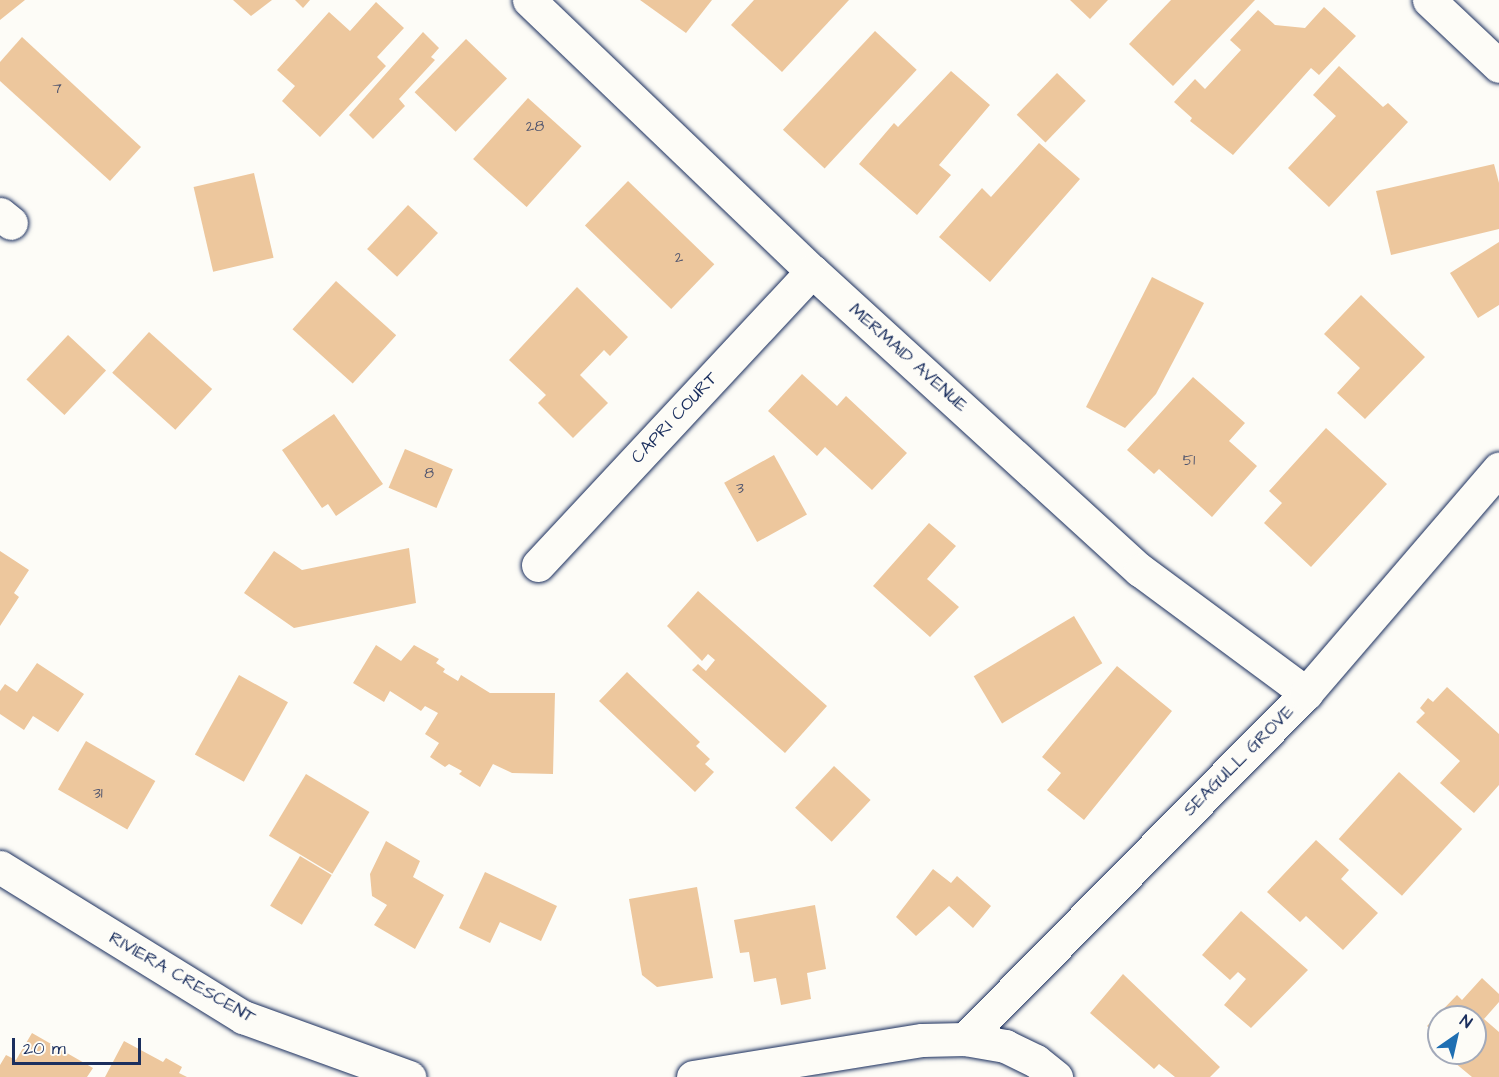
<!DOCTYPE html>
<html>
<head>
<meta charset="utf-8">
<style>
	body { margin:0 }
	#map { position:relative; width:1499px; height:1077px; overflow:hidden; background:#fdfcf7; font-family:"Architects Daughter",sans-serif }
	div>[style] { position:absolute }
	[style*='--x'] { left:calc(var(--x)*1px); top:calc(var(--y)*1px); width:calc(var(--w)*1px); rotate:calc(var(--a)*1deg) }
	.building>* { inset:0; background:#edc79d; transform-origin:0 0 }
	.roads { filter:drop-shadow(0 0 2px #1b2f5e) drop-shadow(0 0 2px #1b2f5e) }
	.street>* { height:33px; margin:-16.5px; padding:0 16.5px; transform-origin:16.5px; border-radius:16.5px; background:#fdfcf7 }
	span { translate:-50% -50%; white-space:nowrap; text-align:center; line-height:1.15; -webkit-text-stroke:6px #fdfcf7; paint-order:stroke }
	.number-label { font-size:15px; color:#50556e }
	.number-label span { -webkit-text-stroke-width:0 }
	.street-label { font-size:18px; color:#1b2f5e }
	.north { position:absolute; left:1427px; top:1005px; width:60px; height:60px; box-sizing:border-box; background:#fdfcf7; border:2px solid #a3aaba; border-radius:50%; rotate:34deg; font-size:16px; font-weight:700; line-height:24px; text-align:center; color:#1b2f5e }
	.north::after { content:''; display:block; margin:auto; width:21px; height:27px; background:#1f6fb2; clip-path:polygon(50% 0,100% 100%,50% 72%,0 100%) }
	.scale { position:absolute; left:12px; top:1038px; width:129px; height:27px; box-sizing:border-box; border:3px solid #1b2f5e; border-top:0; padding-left:8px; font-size:18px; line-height:21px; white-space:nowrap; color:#1b2f5e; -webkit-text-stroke:4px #fdfcf7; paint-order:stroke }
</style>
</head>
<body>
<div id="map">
	<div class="building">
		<div style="clip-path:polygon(0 0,25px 0,0 20px)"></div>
		<div style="clip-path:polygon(233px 0,272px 0,251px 16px)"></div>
		<div style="clip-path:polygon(295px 0,310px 0,303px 8px)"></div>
		<div style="clip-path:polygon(640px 0,712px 0,686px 33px)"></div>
		<div style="clip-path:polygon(754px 0,849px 0,782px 72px,731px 25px)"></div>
		<div style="clip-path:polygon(1070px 0,1108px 0,1090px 19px)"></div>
		<div style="clip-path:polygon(1171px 0,1255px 0,1173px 86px,1129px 44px)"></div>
		<div style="clip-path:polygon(376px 2px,404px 28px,377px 57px,386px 66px,320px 137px,282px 101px,295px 86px,277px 70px,329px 12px,350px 31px)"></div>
		<div style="clip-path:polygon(1324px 7px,1356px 36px,1319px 75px,1311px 68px,1233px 155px,1190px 121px,1192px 118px,1174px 102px,1195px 79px,1205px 89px,1241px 50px,1230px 40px,1258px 10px,1275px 25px,1305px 28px)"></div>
		<div style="left:875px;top:31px;width:57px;height:135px;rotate:43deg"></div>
		<div style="clip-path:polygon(423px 32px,439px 48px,431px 57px,435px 60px,399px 99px,405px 106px,373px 139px,349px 115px)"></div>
		<div style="clip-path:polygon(22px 37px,141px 147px,110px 181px,0 81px,0 62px)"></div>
		<div style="left:466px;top:39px;width:57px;height:74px;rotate:44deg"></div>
		<div style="clip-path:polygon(1339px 66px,1383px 107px,1388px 103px,1408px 122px,1329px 207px,1288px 168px,1336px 116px,1313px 95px)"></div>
		<div style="clip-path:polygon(951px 71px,990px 105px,939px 165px,951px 175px,917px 215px,859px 164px,894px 123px,898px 127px)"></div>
		<div style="left:1057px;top:73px;width:40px;height:58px;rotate:44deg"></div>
		<div style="left:528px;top:98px;width:72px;height:82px;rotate:42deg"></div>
		<div style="clip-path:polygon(1039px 143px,1080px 179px,990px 282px,939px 237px,982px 188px,991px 197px)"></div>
		<div style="clip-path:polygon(1494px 164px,1499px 183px,1499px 229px,1391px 255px,1376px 191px)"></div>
		<div style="left:254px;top:173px;width:87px;height:62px;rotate:77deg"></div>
		<div style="left:628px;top:181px;width:120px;height:62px;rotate:44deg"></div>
		<div style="left:408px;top:205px;width:41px;height:60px;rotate:43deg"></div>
		<div style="clip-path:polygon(1499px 242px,1499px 305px,1478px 318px,1450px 273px)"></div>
		<div style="clip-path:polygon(1152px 277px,1204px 303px,1156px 394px,1125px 428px,1086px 407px)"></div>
		<div style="left:336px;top:281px;width:81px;height:65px;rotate:42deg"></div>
		<div style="clip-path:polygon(577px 287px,628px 337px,610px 356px,604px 350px,580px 375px,608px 403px,573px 438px,538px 403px,546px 395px,509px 360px)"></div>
		<div style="clip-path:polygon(1361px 295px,1425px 357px,1365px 419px,1337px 393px,1360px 368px,1324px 334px)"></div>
		<div style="left:149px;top:332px;width:85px;height:55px;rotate:42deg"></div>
		<div style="left:68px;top:335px;width:52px;height:61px;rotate:43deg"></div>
		<div style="clip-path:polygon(802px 374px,837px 406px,846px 396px,907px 453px,872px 490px,825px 447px,817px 456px,768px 411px)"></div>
		<div style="clip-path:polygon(1193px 377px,1245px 423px,1229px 441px,1257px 466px,1212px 517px,1159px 469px,1154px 474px,1127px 450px)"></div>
		<div style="clip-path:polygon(334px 414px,383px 484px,336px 516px,328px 504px,322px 508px,282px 450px)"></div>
		<div style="clip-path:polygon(1326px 428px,1387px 484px,1311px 567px,1264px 523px,1282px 503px,1269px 491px)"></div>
		<div style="left:405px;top:449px;width:52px;height:42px;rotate:23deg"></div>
		<div style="left:774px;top:455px;width:68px;height:57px;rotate:61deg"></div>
		<div style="clip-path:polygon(929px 523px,956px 546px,927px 579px,959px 607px,930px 637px,873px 586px)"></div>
		<div style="clip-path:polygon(409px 548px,416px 603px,294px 628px,244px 593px,274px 551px,302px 570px)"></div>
		<div style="clip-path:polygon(0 551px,29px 570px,14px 593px,19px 597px,0 626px)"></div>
		<div style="clip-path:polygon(698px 591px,827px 706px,785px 753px,692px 670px,698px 664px,706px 671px,715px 660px,708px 654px,702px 661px,667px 626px)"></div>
		<div style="left:1074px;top:616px;width:55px;height:117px;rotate:59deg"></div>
		<div style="clip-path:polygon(376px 645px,401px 661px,414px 645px,439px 659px,436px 663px,445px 669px,443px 672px,458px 681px,461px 675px,490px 693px,555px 693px,553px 774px,512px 773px,493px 764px,480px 787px,459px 774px,462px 771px,449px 764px,445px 767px,430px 757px,439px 743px,425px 734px,438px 713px,425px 706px,421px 711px,390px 691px,384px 702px,353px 683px)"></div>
		<div style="clip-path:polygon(37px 663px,84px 694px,58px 732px,33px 716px,24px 730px,0 714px,0 691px,5px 684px,17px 692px)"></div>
		<div style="clip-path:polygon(1117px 666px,1172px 711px,1084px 820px,1047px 790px,1061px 773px,1042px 757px)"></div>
		<div style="clip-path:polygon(627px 672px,700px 742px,696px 746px,710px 759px,705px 764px,714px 772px,695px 792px,599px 701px)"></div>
		<div style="left:239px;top:675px;width:56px;height:91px;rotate:29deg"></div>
		<div style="clip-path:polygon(1447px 687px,1499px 734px,1499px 785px,1474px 813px,1440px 783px,1460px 761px,1416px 722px,1425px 713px,1420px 708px,1428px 698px,1433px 702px)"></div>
		<div style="left:86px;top:741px;width:80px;height:56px;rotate:30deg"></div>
		<div style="left:834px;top:766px;width:50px;height:57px;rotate:43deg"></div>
		<div style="left:1399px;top:772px;width:85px;height:90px;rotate:42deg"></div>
		<div style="left:306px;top:774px;width:74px;height:72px;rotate:31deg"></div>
		<div style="clip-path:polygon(1316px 840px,1349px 870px,1341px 879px,1378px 913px,1343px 950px,1306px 916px,1300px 922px,1267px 892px)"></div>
		<div style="clip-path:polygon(386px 841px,420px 861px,413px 877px,444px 895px,415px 949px,374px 925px,387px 905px,372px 896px,370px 874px)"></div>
		<div style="left:300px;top:856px;width:37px;height:58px;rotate:31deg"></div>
		<div style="clip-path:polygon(933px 869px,951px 883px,957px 876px,991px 906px,973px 928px,949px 906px,916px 936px,896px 917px)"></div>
		<div style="clip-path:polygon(485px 872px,557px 906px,541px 941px,500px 922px,490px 943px,459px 928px)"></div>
		<div style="clip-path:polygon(697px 887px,713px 978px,657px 987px,642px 975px,629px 899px)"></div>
		<div style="clip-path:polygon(815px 905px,826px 969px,807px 973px,811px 999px,781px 1005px,776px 978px,754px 982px,749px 952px,740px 953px,734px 920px)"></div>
		<div style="clip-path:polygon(1241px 911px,1308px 970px,1251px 1028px,1224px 1005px,1246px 979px,1238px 972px,1230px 980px,1202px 955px)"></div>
		<div style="clip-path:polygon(1123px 974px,1220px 1067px,1210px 1077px,1175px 1077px,1159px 1064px,1154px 1069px,1090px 1013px)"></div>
		<div style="clip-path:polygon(1482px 978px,1499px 994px,1499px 1002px,1484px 1019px,1499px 1032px,1499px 1077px,1472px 1077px,1443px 1053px,1475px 1053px,1475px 1017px,1439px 1017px,1439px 1037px,1427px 1026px,1457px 995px,1462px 1000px)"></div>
		<div style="clip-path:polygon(32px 1033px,93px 1068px,87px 1077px,0 1077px,0 1065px,6px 1055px,16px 1060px)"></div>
		<div style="clip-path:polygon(124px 1041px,163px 1062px,166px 1058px,182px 1067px,179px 1073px,187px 1077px,105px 1077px)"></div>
	</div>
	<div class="roads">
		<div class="street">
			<div style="--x:529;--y:0;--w:392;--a:43.8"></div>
			<div style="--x:812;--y:271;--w:444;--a:42.4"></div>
			<div style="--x:1140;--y:570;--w:207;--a:36.5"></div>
			<div style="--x:1429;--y:0;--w:96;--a:43.3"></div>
			<div style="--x:0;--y:214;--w:14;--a:39"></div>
			<div style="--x:538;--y:565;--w:402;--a:-47"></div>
			<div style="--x:0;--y:867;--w:286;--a:31.7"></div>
			<div style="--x:243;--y:1017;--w:177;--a:19.9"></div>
			<div style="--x:965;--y:1039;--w:486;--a:-45.4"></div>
			<div style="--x:1306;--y:693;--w:296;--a:-49.3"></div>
			<div style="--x:693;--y:1077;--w:232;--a:-9.2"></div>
			<div style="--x:922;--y:1040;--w:43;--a:-1.3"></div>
			<div style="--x:965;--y:1039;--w:41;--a:9.9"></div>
			<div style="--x:1005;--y:1046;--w:34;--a:26"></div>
			<div style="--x:1036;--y:1061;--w:26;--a:39"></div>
		</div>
	</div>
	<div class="number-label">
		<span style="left:57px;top:89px">7</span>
		<span style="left:535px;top:127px">28</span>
		<span style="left:679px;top:258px">2</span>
		<span style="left:1189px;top:461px">51</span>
		<span style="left:429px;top:474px">8</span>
		<span style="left:740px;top:489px">3</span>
		<span style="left:98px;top:794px">31</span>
	</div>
	<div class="street-label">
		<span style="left:908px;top:358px;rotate:42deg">MERMAID AVENUE</span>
		<span style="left:675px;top:418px;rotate:-47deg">CAPRI COURT</span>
		<span style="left:1239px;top:761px;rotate:-45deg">SEAGULL GROVE</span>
		<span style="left:182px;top:978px;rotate:30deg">RIVIERA CRESCENT</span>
	</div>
	<div class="north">N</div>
	<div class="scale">20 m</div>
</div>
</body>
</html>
